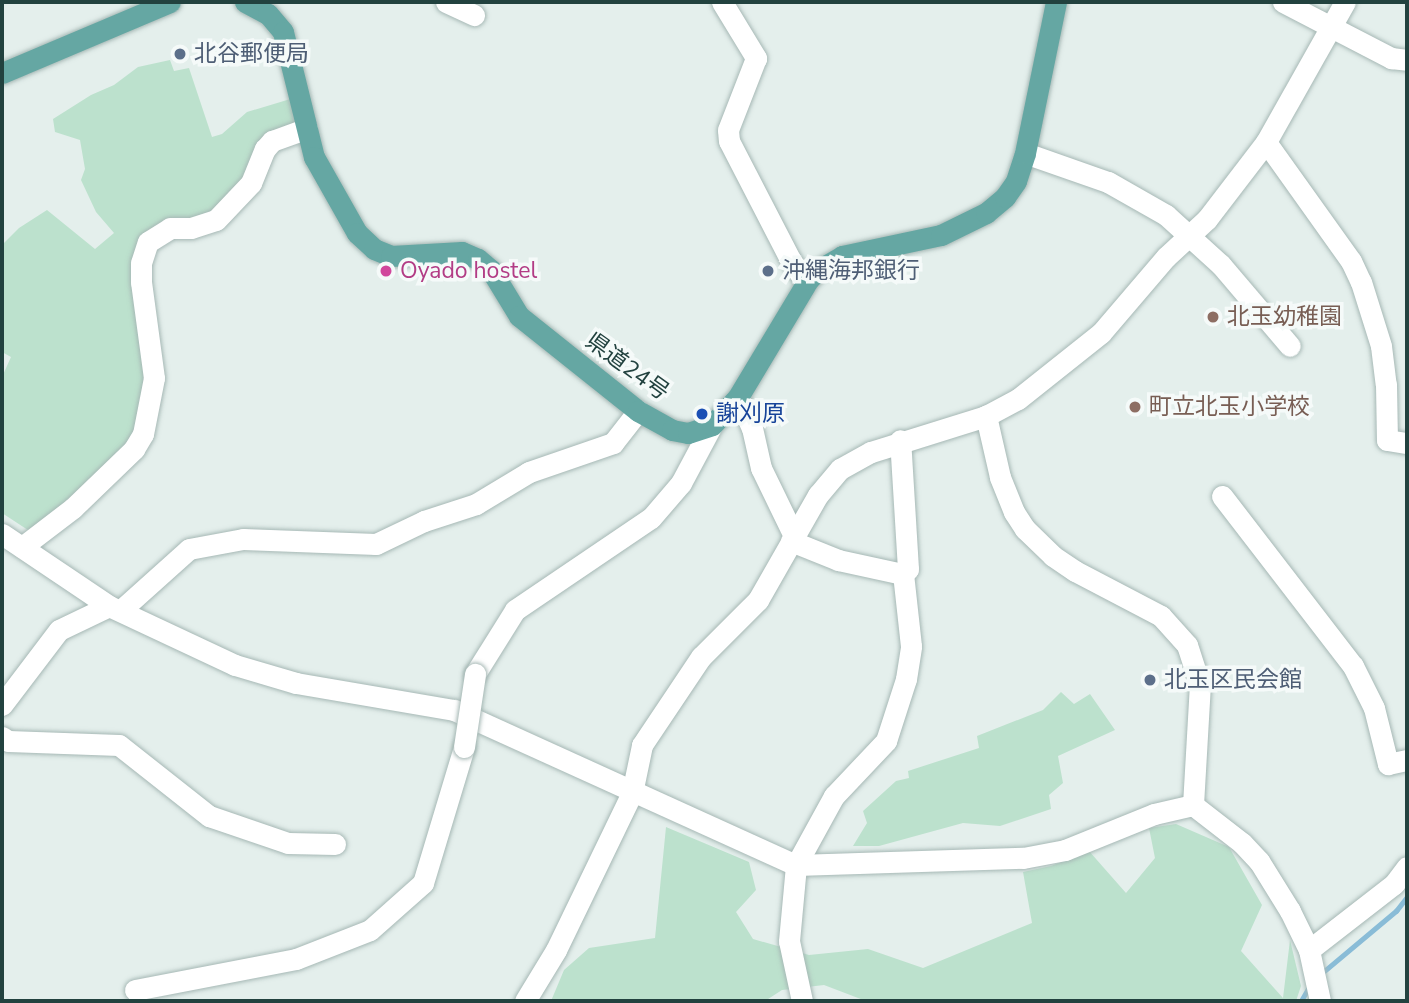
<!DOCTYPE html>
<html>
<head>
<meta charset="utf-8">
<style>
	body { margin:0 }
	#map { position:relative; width:1409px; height:1003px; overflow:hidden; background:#e4efec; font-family:"Nunito Sans","Noto Sans JP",sans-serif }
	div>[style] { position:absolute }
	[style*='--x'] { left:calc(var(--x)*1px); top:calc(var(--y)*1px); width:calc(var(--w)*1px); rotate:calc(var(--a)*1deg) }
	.green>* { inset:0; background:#bce1cd }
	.stream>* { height:4.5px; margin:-2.25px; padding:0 2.25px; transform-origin:2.25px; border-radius:2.25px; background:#89bcd7 }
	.roads { filter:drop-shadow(0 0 2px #a6b8b5) drop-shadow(0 0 2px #a6b8b5) }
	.minor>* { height:21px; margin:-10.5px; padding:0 10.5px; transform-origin:10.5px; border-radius:10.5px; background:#fff }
	.major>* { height:21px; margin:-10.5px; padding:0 10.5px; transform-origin:10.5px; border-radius:10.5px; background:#65a7a3 }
	.bridges { filter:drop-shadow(0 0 2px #a6b8b5) drop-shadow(0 0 2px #a6b8b5) }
	.minor-bridge>* { height:21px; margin:-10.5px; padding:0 10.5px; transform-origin:10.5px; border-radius:10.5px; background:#fff }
	.dots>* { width:19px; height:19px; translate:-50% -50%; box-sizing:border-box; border:4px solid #f5faf9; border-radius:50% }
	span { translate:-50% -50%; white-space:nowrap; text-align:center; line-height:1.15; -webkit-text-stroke:7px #f5faf9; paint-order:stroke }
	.service-label { font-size:23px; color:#4e5e75 }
	.left { translate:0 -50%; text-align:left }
	.hotel-label { font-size:23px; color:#b23c85 }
	.education-label { font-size:23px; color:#785e54 }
	.street-label { font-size:23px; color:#22423f }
	.transit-label { font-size:23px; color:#164399 }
	.frame { position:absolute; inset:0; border:4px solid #22423f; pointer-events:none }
</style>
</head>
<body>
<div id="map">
	<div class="green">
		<div style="clip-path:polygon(170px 60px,174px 71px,189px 68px,212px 137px,222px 134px,247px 112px,297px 97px,306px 128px,276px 139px,221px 214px,146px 245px,149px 332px,137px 431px,107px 466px,31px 532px,2px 513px,2px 377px,11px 357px,2px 352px,2px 245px,19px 228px,47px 210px,95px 249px,114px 233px,96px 212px,81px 180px,85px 169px,80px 140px,55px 132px,53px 119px,91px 95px,114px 85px,138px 67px)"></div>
		<div style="clip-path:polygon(1061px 692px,1074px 704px,1090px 694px,1115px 730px,1058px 756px,1063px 783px,1049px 795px,1051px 809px,1000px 826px,963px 823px,879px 846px,853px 846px,867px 823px,863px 811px,896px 781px,909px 778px,908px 771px,979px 748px,977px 736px,1043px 710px)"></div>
		<div style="clip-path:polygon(1176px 824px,1229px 847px,1262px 905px,1241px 951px,1283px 998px,1290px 940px,1301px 986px,1296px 1001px,866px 1001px,824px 985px,782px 990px,765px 1001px,551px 1001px,564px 970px,589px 948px,655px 938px,666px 827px,749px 862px,756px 890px,736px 912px,753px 939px,809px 955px,868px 949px,923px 968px,1032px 923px,1023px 872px,1051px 866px,1089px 851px,1126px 893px,1155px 858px,1149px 828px)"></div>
	</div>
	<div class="stream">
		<div style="--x:1322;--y:973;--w:97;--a:-40"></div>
		<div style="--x:1396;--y:911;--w:18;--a:-52"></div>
		<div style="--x:1301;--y:1001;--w:16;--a:-60"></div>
	</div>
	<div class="roads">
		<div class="minor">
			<div style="--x:446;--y:2;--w:31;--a:25"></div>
			<div style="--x:722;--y:2;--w:66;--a:58.7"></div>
			<div style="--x:756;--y:58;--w:77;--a:111.3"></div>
			<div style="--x:728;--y:130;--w:11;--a:85"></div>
			<div style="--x:729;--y:141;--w:133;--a:62.7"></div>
			<div style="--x:790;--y:259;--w:29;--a:56"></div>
			<div style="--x:1283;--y:2;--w:122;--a:27.4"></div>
			<div style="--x:1391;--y:58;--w:16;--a:7"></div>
			<div style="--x:1266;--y:142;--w:146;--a:54.5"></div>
			<div style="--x:1351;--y:261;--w:23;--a:65"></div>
			<div style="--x:1361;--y:282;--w:67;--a:72.6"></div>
			<div style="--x:1381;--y:346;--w:38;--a:83"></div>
			<div style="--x:1386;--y:384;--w:56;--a:89"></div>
			<div style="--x:1387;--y:440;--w:20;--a:9"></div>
			<div style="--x:1025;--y:153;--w:88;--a:19.3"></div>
			<div style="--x:1108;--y:182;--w:67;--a:29.6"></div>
			<div style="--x:1166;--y:215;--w:74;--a:42.3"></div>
			<div style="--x:1221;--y:265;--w:106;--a:49.6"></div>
			<div style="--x:738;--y:397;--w:34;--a:66"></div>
			<div style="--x:752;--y:428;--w:41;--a:77.3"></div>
			<div style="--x:761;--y:468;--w:76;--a:64.1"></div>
			<div style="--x:1222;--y:496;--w:215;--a:52.4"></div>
			<div style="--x:1353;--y:666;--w:47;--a:63.4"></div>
			<div style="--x:1374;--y:708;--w:58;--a:76"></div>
			<div style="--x:1388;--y:764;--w:19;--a:-12"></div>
			<div style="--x:2;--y:534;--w:129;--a:33.9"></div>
			<div style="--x:109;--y:606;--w:139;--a:25.1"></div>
			<div style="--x:235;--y:665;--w:64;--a:16.4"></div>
			<div style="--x:296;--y:683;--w:160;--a:9.7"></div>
			<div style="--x:454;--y:710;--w:375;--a:24.4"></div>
			<div style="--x:796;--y:865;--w:227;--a:-1.8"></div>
			<div style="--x:1023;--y:858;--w:43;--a:-10.8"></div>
			<div style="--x:1065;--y:850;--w:96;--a:-22"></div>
			<div style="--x:1154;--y:814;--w:40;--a:-13"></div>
			<div style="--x:791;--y:541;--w:51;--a:22"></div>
			<div style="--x:838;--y:560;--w:66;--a:12.2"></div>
			<div style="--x:22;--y:547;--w:64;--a:-37.4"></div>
			<div style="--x:73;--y:508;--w:85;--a:-44"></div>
			<div style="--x:134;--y:449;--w:17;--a:-59"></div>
			<div style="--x:143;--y:434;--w:57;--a:-78.9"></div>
			<div style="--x:154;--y:378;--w:97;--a:-97.7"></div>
			<div style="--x:141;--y:282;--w:19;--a:-90"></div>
			<div style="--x:141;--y:263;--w:22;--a:-72"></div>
			<div style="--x:148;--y:242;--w:26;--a:-32"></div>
			<div style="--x:170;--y:228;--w:21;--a:0"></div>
			<div style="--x:191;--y:228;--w:26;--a:-18"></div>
			<div style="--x:216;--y:220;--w:51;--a:-46.6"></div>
			<div style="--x:251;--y:183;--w:37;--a:-68"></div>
			<div style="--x:265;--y:149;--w:11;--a:-49"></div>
			<div style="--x:272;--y:141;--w:37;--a:-20"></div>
			<div style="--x:121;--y:610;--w:91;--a:-41.9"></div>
			<div style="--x:189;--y:549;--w:55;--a:-10.5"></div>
			<div style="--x:243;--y:539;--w:133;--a:2.2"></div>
			<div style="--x:376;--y:544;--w:53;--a:-25.6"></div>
			<div style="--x:424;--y:521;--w:55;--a:-18.1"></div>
			<div style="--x:476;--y:504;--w:62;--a:-31.1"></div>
			<div style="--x:529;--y:472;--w:89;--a:-19"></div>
			<div style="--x:613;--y:443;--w:41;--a:-52"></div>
			<div style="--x:475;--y:674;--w:75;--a:-58"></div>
			<div style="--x:515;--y:610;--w:164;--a:-34.1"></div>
			<div style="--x:651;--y:518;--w:46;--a:-49.4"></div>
			<div style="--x:681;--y:483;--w:66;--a:-61.9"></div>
			<div style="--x:2;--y:705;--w:94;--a:-52.8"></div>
			<div style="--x:59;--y:630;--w:55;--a:-25.6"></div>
			<div style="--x:2;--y:737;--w:7;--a:34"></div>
			<div style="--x:8;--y:741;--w:111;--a:2.1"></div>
			<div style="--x:119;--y:745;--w:115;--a:38.3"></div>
			<div style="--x:209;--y:816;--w:83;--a:18.9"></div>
			<div style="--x:288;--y:843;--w:47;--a:1.2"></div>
			<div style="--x:1193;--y:805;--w:120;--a:-86.7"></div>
			<div style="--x:1200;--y:685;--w:42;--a:-108"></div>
			<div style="--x:1187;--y:645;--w:39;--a:-132"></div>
			<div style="--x:1161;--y:616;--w:97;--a:-152.4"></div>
			<div style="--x:1075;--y:571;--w:27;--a:-146"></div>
			<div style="--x:1053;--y:556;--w:39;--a:-136"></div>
			<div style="--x:1025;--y:529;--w:20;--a:-123"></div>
			<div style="--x:1014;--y:512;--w:38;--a:-112"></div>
			<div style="--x:1000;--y:477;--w:63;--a:-102.9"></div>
			<div style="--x:986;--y:416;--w:36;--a:-28"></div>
			<div style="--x:1018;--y:399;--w:106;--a:-38.5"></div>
			<div style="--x:1101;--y:333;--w:100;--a:-49.5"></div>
			<div style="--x:1166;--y:257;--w:56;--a:-42.8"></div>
			<div style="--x:1207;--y:219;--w:97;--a:-52.5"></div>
			<div style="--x:1266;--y:142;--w:161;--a:-60.6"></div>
			<div style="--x:1193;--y:805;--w:62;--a:37.8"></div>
			<div style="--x:1242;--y:843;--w:25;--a:47"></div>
			<div style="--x:1259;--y:861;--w:59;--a:58.2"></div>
			<div style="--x:1290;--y:911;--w:43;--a:64"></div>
			<div style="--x:1309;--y:950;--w:52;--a:77.8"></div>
			<div style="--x:1309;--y:950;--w:108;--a:-37.8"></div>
			<div style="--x:1394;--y:884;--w:21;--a:-53"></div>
			<div style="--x:135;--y:990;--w:164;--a:-10.9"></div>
			<div style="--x:296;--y:959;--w:79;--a:-21.4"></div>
			<div style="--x:370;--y:930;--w:71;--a:-41.6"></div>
			<div style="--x:423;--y:883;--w:142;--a:-73.2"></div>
			<div style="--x:525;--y:1001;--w:60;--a:-58.7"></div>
			<div style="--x:556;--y:950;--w:174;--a:-64.2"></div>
			<div style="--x:632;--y:793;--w:49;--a:-78.2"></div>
			<div style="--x:642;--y:745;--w:106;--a:-56.2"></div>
			<div style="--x:701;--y:657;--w:81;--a:-45"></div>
			<div style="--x:758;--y:600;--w:121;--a:-60.3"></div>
			<div style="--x:818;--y:495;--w:34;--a:-50"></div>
			<div style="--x:840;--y:469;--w:35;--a:-29"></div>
			<div style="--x:871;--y:452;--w:121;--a:-17.4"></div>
			<div style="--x:802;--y:1001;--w:61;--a:-102.2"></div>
			<div style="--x:789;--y:941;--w:76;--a:-84.7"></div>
			<div style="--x:796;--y:865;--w:79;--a:-61.2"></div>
			<div style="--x:834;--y:796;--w:76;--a:-46.6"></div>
			<div style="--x:886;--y:741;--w:65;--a:-72.1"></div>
			<div style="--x:906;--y:679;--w:33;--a:-81"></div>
			<div style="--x:911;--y:646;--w:72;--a:-96.3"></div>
			<div style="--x:903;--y:574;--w:7;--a:-45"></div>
			<div style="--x:908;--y:569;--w:129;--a:-93.5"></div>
		</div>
		<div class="major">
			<div style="--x:245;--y:2;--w:26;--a:28"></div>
			<div style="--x:268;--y:14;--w:23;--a:50"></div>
			<div style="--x:283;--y:32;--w:129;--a:76.1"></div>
			<div style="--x:314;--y:157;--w:87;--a:60.5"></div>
			<div style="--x:357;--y:233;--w:23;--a:43"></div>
			<div style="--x:374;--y:249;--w:18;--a:22"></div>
			<div style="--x:391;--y:256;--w:71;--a:-3.2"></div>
			<div style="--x:462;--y:252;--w:17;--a:24"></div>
			<div style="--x:478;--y:259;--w:17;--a:40"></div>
			<div style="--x:491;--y:270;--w:54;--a:58.7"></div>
			<div style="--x:519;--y:316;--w:152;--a:38.6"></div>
			<div style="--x:638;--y:411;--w:39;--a:29"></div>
			<div style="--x:672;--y:430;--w:16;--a:11"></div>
			<div style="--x:688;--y:433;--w:25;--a:-18"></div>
			<div style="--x:712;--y:425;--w:38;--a:-47"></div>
			<div style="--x:738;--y:397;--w:138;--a:-59"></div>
			<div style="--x:809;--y:279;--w:13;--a:-45"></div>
			<div style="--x:818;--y:270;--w:28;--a:-30"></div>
			<div style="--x:842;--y:256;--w:101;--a:-12"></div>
			<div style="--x:941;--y:235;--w:50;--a:-26.1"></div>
			<div style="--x:986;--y:213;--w:25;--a:-40"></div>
			<div style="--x:1005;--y:197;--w:19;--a:-55"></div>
			<div style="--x:1016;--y:181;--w:29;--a:-72"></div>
			<div style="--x:1025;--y:153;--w:154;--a:-78.4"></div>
			<div style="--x:2;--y:73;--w:182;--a:-22.9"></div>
		</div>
	</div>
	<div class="bridges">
		<div class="minor-bridge">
			<div style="--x:464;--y:747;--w:74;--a:-81.4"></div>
		</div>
	</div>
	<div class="dots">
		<div style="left:180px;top:54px;background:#5c6f8a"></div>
		<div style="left:386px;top:271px;background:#d1479c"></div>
		<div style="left:768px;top:271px;background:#5c6f8a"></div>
		<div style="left:1213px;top:317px;background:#8d6e63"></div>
		<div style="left:1135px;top:407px;background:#8d6e63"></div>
		<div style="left:702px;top:414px;background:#1a4fb4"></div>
		<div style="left:1150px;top:680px;background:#5c6f8a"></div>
	</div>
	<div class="service-label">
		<span class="left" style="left:194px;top:54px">北谷郵便局</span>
		<span class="left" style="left:782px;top:271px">沖縄海邦銀行</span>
		<span class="left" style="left:1164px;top:680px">北玉区民会館</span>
	</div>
	<div class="hotel-label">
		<span class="left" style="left:400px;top:271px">Oyado hostel</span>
	</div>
	<div class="education-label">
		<span class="left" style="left:1227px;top:317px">北玉幼稚園</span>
		<span class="left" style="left:1149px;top:407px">町立北玉小学校</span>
	</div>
	<div class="street-label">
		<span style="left:627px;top:367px;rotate:36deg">県道24号</span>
	</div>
	<div class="transit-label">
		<span class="left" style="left:716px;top:414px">謝刈原</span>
	</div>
	<div class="frame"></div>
</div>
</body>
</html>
